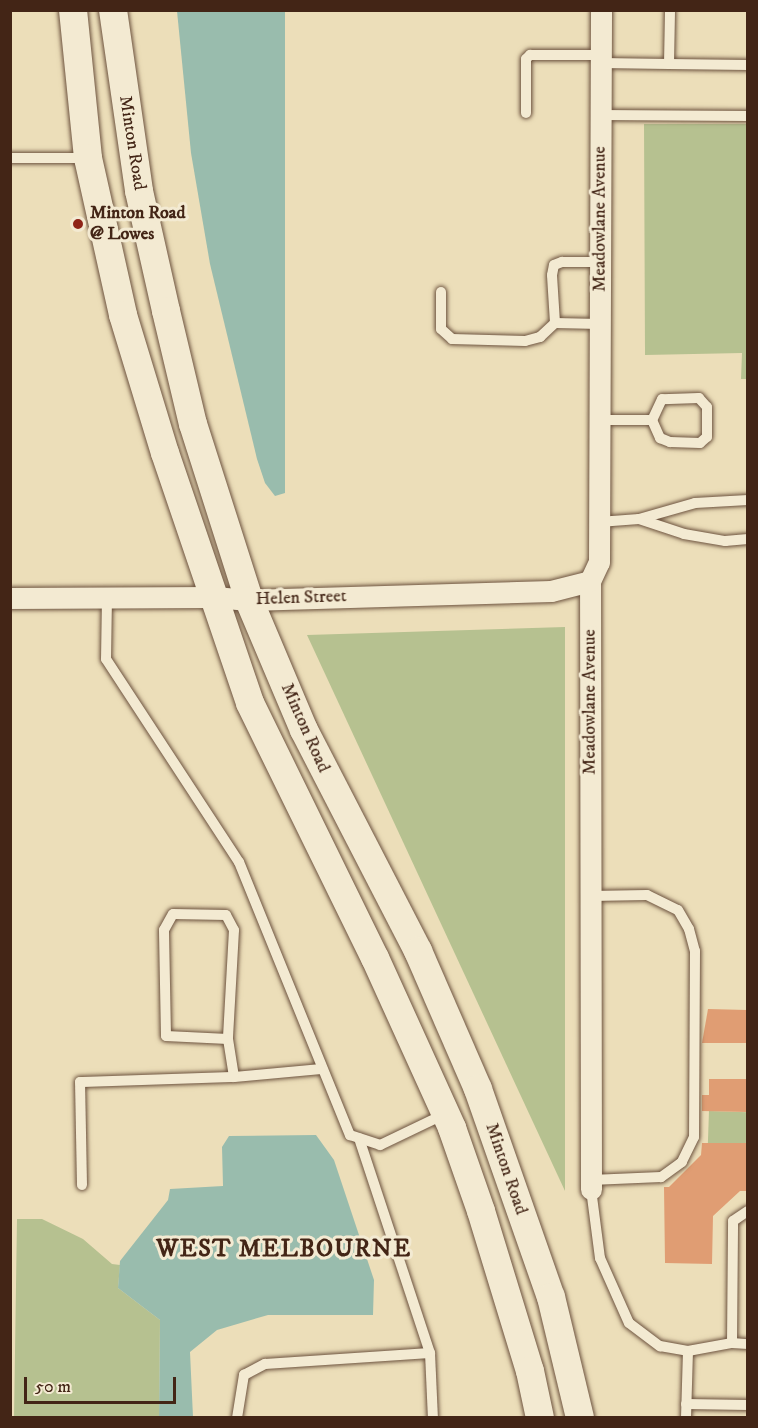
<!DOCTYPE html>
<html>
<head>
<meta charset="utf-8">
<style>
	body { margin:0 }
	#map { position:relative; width:758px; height:1428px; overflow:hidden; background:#ecdeb9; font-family:"IM FELL DW Pica",serif }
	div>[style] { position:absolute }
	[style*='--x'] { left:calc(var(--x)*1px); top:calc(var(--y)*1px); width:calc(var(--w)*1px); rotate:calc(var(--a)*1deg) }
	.green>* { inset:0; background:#b6c190; transform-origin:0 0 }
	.water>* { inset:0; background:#99bcad }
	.building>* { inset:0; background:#e09d73 }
	.roads { filter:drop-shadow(0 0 2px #6d533f) drop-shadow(0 0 2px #6d533f) }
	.service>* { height:10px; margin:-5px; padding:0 5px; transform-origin:5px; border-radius:5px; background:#f3ead2 }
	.minor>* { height:21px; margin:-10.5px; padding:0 10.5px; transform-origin:10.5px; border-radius:10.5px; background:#f3ead2 }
	.secondary>* { height:28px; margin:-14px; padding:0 14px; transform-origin:14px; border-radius:14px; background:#f3ead2 }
	.dots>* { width:16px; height:16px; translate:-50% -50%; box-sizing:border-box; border:3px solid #f3ead2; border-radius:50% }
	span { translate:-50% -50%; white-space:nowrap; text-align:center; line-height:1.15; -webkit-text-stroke:6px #f3ead2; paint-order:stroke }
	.street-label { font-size:18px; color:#432516 }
	.poi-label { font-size:18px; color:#432516; font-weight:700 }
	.left { translate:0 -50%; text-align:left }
	.district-label { font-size:24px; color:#432516; font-weight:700; letter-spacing:1.5px }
	.frame { position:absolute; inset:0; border:12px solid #432516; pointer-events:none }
	.scale { position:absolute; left:24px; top:1377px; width:152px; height:27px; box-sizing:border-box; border:3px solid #432516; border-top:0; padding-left:8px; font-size:18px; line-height:21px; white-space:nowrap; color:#432516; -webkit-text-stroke:4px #f3ead2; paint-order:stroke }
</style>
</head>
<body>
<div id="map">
	<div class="green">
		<div style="clip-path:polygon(644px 124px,747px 124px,747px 379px,741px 379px,742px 353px,645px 355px)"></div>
		<div style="clip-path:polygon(565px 627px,565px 1191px,307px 635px)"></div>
		<div style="left:709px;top:1111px;width:38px;height:32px;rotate:2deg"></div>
		<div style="clip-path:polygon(17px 1219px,42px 1219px,83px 1239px,112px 1264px,120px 1265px,118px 1288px,160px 1320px,159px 1417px,14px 1418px)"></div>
	</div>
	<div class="water">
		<div style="clip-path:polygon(177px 11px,285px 11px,285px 493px,275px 496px,265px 483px,257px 459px,210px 264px,191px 153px)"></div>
		<div style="clip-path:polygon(316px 1135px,334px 1160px,374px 1280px,373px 1315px,268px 1315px,217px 1330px,190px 1352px,193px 1417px,159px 1417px,160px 1320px,118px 1288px,120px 1261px,168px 1200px,170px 1189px,223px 1186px,222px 1147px,229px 1136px)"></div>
	</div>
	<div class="building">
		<div style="clip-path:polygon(708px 1009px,747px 1010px,747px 1043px,702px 1043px)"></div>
		<div style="clip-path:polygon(709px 1079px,747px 1079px,747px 1112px,702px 1111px,702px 1095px,709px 1095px)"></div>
		<div style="clip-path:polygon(702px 1143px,747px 1143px,747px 1191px,740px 1191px,713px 1216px,712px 1264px,665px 1263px,664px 1187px,669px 1187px,701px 1155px)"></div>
	</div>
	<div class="roads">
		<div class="service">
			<div style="--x:601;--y:63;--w:68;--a:0.8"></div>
			<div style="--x:669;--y:64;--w:54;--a:-88.9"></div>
			<div style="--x:669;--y:64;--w:79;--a:0.7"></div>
			<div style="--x:526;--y:113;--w:54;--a:-90"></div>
			<div style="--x:526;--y:59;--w:6;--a:-45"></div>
			<div style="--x:530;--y:55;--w:71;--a:0"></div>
			<div style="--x:600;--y:115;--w:148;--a:0.4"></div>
			<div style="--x:10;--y:158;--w:78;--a:0"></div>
			<div style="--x:441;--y:292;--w:37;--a:90"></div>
			<div style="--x:441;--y:329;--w:15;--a:42"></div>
			<div style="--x:452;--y:339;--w:73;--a:1.6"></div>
			<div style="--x:525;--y:341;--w:16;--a:-15"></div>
			<div style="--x:540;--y:337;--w:21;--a:-43"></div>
			<div style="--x:600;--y:324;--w:45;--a:-178.7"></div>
			<div style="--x:555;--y:323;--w:48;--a:-93.6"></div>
			<div style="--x:552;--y:275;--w:10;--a:-79"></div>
			<div style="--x:554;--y:265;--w:9;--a:-21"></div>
			<div style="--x:562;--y:262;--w:38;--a:0"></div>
			<div style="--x:599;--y:420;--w:53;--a:0"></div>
			<div style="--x:652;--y:420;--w:20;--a:66"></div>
			<div style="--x:660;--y:438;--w:11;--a:22"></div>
			<div style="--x:670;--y:442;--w:30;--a:2"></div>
			<div style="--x:700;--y:443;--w:9;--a:-41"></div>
			<div style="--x:707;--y:437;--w:30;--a:-90"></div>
			<div style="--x:707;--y:407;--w:12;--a:-132"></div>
			<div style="--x:699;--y:398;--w:37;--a:178"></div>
			<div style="--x:662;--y:399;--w:23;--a:115"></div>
			<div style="--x:639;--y:519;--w:58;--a:-15.9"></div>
			<div style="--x:695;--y:503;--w:53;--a:-3.2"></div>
			<div style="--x:599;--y:522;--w:40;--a:-4.3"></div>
			<div style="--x:639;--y:519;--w:47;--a:18.4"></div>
			<div style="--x:684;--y:534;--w:42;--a:9.7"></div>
			<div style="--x:725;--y:541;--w:23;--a:-5"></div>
			<div style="--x:107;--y:597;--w:62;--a:90.9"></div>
			<div style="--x:106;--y:659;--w:243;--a:56.8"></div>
			<div style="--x:239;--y:862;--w:295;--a:67.9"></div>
			<div style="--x:350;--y:1135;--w:32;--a:18"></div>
			<div style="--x:380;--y:1145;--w:72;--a:-25.5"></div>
			<div style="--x:591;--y:896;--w:56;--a:-1"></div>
			<div style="--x:647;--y:895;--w:34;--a:26"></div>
			<div style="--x:678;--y:910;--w:22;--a:60"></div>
			<div style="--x:689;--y:929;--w:23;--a:75"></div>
			<div style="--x:695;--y:951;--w:186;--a:90.3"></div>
			<div style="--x:694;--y:1137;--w:28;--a:116"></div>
			<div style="--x:682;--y:1162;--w:26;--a:144"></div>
			<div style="--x:661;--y:1177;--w:70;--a:177.5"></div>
			<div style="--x:228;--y:1039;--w:62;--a:-177.2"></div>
			<div style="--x:166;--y:1036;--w:106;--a:-91.1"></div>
			<div style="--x:164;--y:930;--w:18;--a:-61"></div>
			<div style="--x:173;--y:914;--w:53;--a:1.1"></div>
			<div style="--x:226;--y:915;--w:17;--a:62"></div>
			<div style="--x:234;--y:930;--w:109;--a:93.2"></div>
			<div style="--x:228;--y:1039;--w:38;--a:81"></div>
			<div style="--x:234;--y:1077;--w:88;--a:-5.2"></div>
			<div style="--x:82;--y:1185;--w:103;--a:-91.1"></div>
			<div style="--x:80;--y:1082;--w:154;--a:-1.9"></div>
			<div style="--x:591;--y:1189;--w:70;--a:82.6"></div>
			<div style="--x:600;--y:1258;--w:71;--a:66"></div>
			<div style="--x:629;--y:1323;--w:39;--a:37"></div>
			<div style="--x:660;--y:1346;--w:28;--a:10"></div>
			<div style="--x:688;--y:1351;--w:45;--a:-10.3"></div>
			<div style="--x:732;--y:1343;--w:16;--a:4"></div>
			<div style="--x:732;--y:1343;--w:122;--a:-89.5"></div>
			<div style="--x:733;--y:1221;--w:18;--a:-34"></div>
			<div style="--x:430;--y:1353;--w:65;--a:87.4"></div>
			<div style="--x:686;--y:1404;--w:62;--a:0.9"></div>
			<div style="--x:237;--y:1418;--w:44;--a:-80.8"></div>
			<div style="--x:244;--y:1375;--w:24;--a:-28"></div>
			<div style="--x:265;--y:1364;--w:165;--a:-3.8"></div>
			<div style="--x:430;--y:1353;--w:226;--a:-108.3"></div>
			<div style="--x:686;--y:1418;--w:67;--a:-88.3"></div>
		</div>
		<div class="minor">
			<div style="--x:10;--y:598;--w:204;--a:-0.3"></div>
			<div style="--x:214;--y:597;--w:35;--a:5"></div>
			<div style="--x:249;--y:600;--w:302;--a:-1.7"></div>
			<div style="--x:551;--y:591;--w:40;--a:-14.4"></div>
			<div style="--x:591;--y:1189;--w:608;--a:-90.09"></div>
			<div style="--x:590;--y:581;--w:21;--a:-65"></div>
			<div style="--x:599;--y:562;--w:552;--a:-89.79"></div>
		</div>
		<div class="secondary">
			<div style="--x:73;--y:10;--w:149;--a:84.2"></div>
			<div style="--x:88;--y:158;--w:161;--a:77.4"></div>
			<div style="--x:123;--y:315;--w:144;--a:73.1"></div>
			<div style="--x:165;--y:453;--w:264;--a:71.2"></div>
			<div style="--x:250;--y:703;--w:284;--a:63.9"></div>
			<div style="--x:375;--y:958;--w:187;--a:65.6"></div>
			<div style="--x:452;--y:1128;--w:88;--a:70.7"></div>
			<div style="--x:481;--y:1211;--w:167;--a:73"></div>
			<div style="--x:530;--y:1371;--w:48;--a:78"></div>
			<div style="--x:113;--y:10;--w:183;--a:81.8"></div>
			<div style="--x:139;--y:191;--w:123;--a:77.3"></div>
			<div style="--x:166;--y:311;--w:116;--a:76.6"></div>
			<div style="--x:193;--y:424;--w:185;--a:72.3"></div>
			<div style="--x:249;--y:600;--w:141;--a:67.1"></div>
			<div style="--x:304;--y:730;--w:249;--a:62.7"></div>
			<div style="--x:418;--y:951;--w:150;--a:66.5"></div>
			<div style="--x:478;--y:1089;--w:220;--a:70.7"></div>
			<div style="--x:551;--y:1297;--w:124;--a:76.5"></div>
		</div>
	</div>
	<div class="dots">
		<div style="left:78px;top:224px;background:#8f2418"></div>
	</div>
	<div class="street-label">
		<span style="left:132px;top:143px;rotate:81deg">Minton Road</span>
		<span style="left:600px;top:219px;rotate:-90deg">Meadowlane Avenue</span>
		<span style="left:301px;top:598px;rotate:-2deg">Helen Street</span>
		<span style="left:590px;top:702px;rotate:-90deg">Meadowlane Avenue</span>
		<span style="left:305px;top:728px;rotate:66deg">Minton Road</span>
		<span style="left:506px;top:1169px;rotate:71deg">Minton Road</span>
	</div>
	<div class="poi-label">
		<span class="left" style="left:90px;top:224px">Minton Road<br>@ Lowes</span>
	</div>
	<div class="district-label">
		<span style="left:284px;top:1250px">WEST MELBOURNE</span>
	</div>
	<div class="frame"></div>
	<div class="scale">50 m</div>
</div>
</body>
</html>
